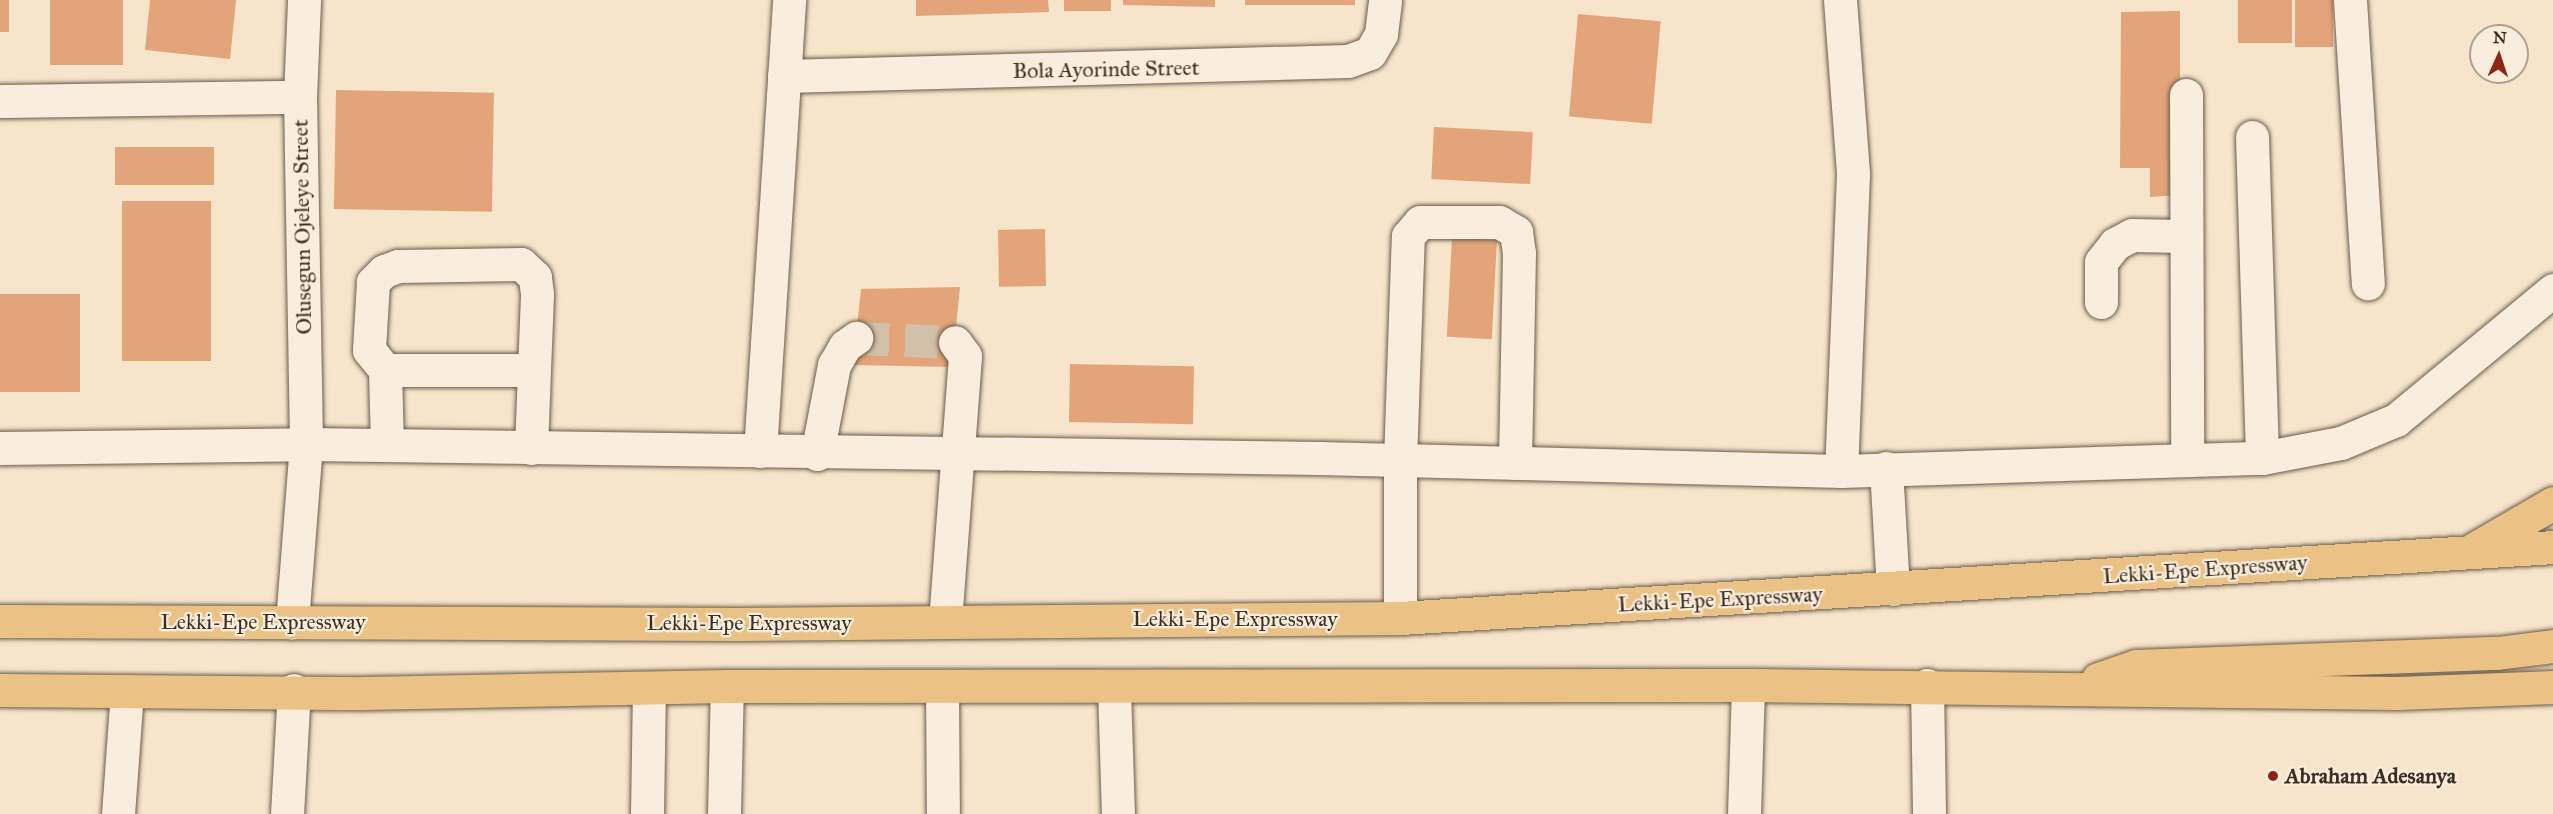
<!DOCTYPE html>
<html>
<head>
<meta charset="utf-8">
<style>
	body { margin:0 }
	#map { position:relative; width:2553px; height:814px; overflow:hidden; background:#f6e5ca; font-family:"IM FELL Great Primer",serif }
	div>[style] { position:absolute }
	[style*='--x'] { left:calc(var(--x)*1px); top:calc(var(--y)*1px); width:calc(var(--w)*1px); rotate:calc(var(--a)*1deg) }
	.building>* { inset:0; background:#e3a47a; transform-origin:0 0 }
	.minor-tunnel>* { height:33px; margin-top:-16.5px; transform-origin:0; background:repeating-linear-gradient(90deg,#d1c1a8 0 33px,transparent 0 49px) }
	.roads { filter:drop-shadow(0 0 2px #6b5c4b) drop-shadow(0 0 2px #6b5c4b) }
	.minor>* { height:33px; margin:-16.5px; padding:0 16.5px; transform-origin:16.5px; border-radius:16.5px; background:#f9eedd }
	.highway>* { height:33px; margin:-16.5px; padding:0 16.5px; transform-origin:16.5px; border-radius:16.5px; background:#ebc285 }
	.dots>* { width:16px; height:16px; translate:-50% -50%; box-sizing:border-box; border:3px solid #f9eedd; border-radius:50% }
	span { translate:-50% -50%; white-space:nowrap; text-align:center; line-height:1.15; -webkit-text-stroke:4.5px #f9eedd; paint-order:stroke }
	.street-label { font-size:22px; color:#3d2f21 }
	.poi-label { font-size:22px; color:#3d2f21; font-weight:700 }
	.left { translate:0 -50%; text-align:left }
	.north { position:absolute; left:2469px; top:24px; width:60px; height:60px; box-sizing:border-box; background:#f9eedd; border:2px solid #aea292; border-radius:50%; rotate:3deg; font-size:16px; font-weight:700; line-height:24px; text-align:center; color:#3d2f21 }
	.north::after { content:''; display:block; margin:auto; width:21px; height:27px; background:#8f2418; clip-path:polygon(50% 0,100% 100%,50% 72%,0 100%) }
</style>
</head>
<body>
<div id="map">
	<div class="building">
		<div style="left:0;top:0;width:9px;height:32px"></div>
		<div style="left:50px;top:0;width:73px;height:65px"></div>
		<div style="clip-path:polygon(150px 0,236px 0,230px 59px,145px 50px)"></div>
		<div style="clip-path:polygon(916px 0,1048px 0,1049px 12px,916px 16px)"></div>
		<div style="left:1064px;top:0;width:47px;height:11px"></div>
		<div style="clip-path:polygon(1123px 0,1215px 0,1215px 7px,1123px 5px)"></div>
		<div style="left:1245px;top:0;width:110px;height:5px"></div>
		<div style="left:2238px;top:0;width:54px;height:43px"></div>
		<div style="left:2295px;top:0;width:38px;height:47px"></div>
		<div style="clip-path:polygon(2180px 11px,2180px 195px,2150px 197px,2150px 168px,2120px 168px,2121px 12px)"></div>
		<div style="left:1578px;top:14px;width:83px;height:103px;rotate:5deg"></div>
		<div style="left:336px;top:90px;width:158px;height:119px;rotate:1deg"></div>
		<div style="left:1434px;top:127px;width:99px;height:52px;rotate:3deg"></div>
		<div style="left:115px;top:147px;width:99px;height:38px"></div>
		<div style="left:122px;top:201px;width:89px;height:160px"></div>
		<div style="left:1045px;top:229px;width:57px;height:47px;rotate:89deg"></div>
		<div style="left:1452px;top:238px;width:45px;height:99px;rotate:3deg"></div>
		<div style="clip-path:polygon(960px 287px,952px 367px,853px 365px,861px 289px)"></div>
		<div style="left:0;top:294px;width:80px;height:98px"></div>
		<div style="left:1070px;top:364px;width:124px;height:58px;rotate:1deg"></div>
	</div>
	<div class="minor-tunnel">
		<div style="--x:856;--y:338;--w:99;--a:2.3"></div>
	</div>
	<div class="roads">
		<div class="minor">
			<div style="--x:1840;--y:0;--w:174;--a:85.7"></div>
			<div style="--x:1853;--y:174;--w:297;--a:92.3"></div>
			<div style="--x:2350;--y:0;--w:284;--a:86.4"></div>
			<div style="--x:784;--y:76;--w:564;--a:-1.52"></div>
			<div style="--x:1348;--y:61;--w:23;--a:-20"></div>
			<div style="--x:1370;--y:53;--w:22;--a:-60"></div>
			<div style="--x:1381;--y:34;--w:34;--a:-83"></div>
			<div style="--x:2186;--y:95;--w:365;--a:89.8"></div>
			<div style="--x:300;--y:97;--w:97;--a:-87.6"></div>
			<div style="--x:0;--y:101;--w:300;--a:-0.8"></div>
			<div style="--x:300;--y:97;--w:347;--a:89"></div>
			<div style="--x:306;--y:444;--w:179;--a:94.5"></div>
			<div style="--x:2252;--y:137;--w:321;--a:88.2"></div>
			<div style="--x:2262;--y:458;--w:80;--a:-10.8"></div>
			<div style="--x:2341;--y:443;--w:60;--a:-22.7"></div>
			<div style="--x:2396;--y:420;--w:204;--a:-39.6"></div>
			<div style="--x:2101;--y:302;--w:40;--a:-90"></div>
			<div style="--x:2101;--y:262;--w:23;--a:-52"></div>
			<div style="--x:2115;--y:244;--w:19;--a:-28"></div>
			<div style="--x:2132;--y:235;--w:51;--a:1.1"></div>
			<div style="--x:385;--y:370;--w:75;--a:88.5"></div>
			<div style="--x:0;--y:448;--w:306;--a:-0.7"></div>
			<div style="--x:306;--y:444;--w:1013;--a:0.79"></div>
			<div style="--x:1319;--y:458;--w:522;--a:1.43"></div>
			<div style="--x:1841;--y:471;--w:421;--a:-1.8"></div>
			<div style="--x:531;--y:448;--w:78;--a:-87.8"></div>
			<div style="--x:534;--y:370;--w:76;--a:-87.7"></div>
			<div style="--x:537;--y:294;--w:17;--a:-97"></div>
			<div style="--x:535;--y:277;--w:19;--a:-137"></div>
			<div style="--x:521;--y:264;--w:123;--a:179.1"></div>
			<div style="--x:398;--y:266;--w:15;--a:160"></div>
			<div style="--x:384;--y:271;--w:16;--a:135"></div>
			<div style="--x:373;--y:282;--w:68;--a:93.4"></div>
			<div style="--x:369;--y:350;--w:26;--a:51"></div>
			<div style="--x:385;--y:370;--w:149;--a:0"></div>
			<div style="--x:760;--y:451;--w:452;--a:-86.3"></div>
			<div style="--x:817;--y:454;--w:91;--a:-79.2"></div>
			<div style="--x:834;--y:365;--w:22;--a:-60"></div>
			<div style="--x:845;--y:346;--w:14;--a:-36"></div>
			<div style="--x:1886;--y:468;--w:121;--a:86.7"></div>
			<div style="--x:1400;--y:618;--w:157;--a:-90"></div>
			<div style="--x:1400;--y:461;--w:225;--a:-88"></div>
			<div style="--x:1408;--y:236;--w:18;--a:-49"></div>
			<div style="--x:1420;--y:222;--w:79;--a:0"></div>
			<div style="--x:1499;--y:222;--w:20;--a:30"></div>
			<div style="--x:1516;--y:232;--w:21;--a:82"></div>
			<div style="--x:1519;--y:253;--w:210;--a:91.1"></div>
			<div style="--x:945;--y:622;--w:267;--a:-85.7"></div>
			<div style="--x:965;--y:356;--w:17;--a:-126"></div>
			<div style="--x:1927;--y:685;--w:129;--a:89.1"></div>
			<div style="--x:942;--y:686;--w:128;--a:89.6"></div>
			<div style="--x:1114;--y:688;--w:126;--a:88.2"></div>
			<div style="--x:118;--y:814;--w:123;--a:-85.8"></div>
			<div style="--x:287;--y:814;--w:124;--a:-86.8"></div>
			<div style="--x:647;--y:814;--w:126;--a:-89.1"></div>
			<div style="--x:724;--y:814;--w:128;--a:-88.7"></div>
			<div style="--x:1744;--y:814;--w:129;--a:-88.2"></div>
		</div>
		<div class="highway">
			<div style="--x:2474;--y:549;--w:91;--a:-30.2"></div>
			<div style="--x:0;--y:621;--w:739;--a:0.23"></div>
			<div style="--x:739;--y:624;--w:661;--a:-0.52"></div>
			<div style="--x:1400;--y:618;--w:1155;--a:-3.52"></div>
			<div style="--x:2098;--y:679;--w:40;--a:-18.9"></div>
			<div style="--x:2136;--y:666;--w:361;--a:-2.1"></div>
			<div style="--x:2497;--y:653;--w:56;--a:-7.1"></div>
			<div style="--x:0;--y:690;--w:364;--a:0.5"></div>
			<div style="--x:364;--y:693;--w:363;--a:-1.1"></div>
			<div style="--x:727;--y:686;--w:1021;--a:-0.06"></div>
			<div style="--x:1748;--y:685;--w:650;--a:0.71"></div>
			<div style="--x:2398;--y:693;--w:155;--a:-2.2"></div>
		</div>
	</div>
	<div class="dots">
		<div style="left:2273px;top:776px;background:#8f2418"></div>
	</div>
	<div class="street-label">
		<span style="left:1106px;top:69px;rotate:-1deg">Bola Ayorinde Street</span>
		<span style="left:302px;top:227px;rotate:-91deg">Olusegun Ojeleye Street</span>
		<span style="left:2205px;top:569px;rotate:-4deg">Lekki-Epe Expressway</span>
		<span style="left:1720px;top:599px;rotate:-3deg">Lekki-Epe Expressway</span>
		<span style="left:1235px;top:619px">Lekki-Epe Expressway</span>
		<span style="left:263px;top:622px">Lekki-Epe Expressway</span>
		<span style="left:749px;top:623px">Lekki-Epe Expressway</span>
	</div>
	<div class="poi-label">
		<span class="left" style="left:2285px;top:776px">Abraham Adesanya</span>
	</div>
	<div class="north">N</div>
</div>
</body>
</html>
